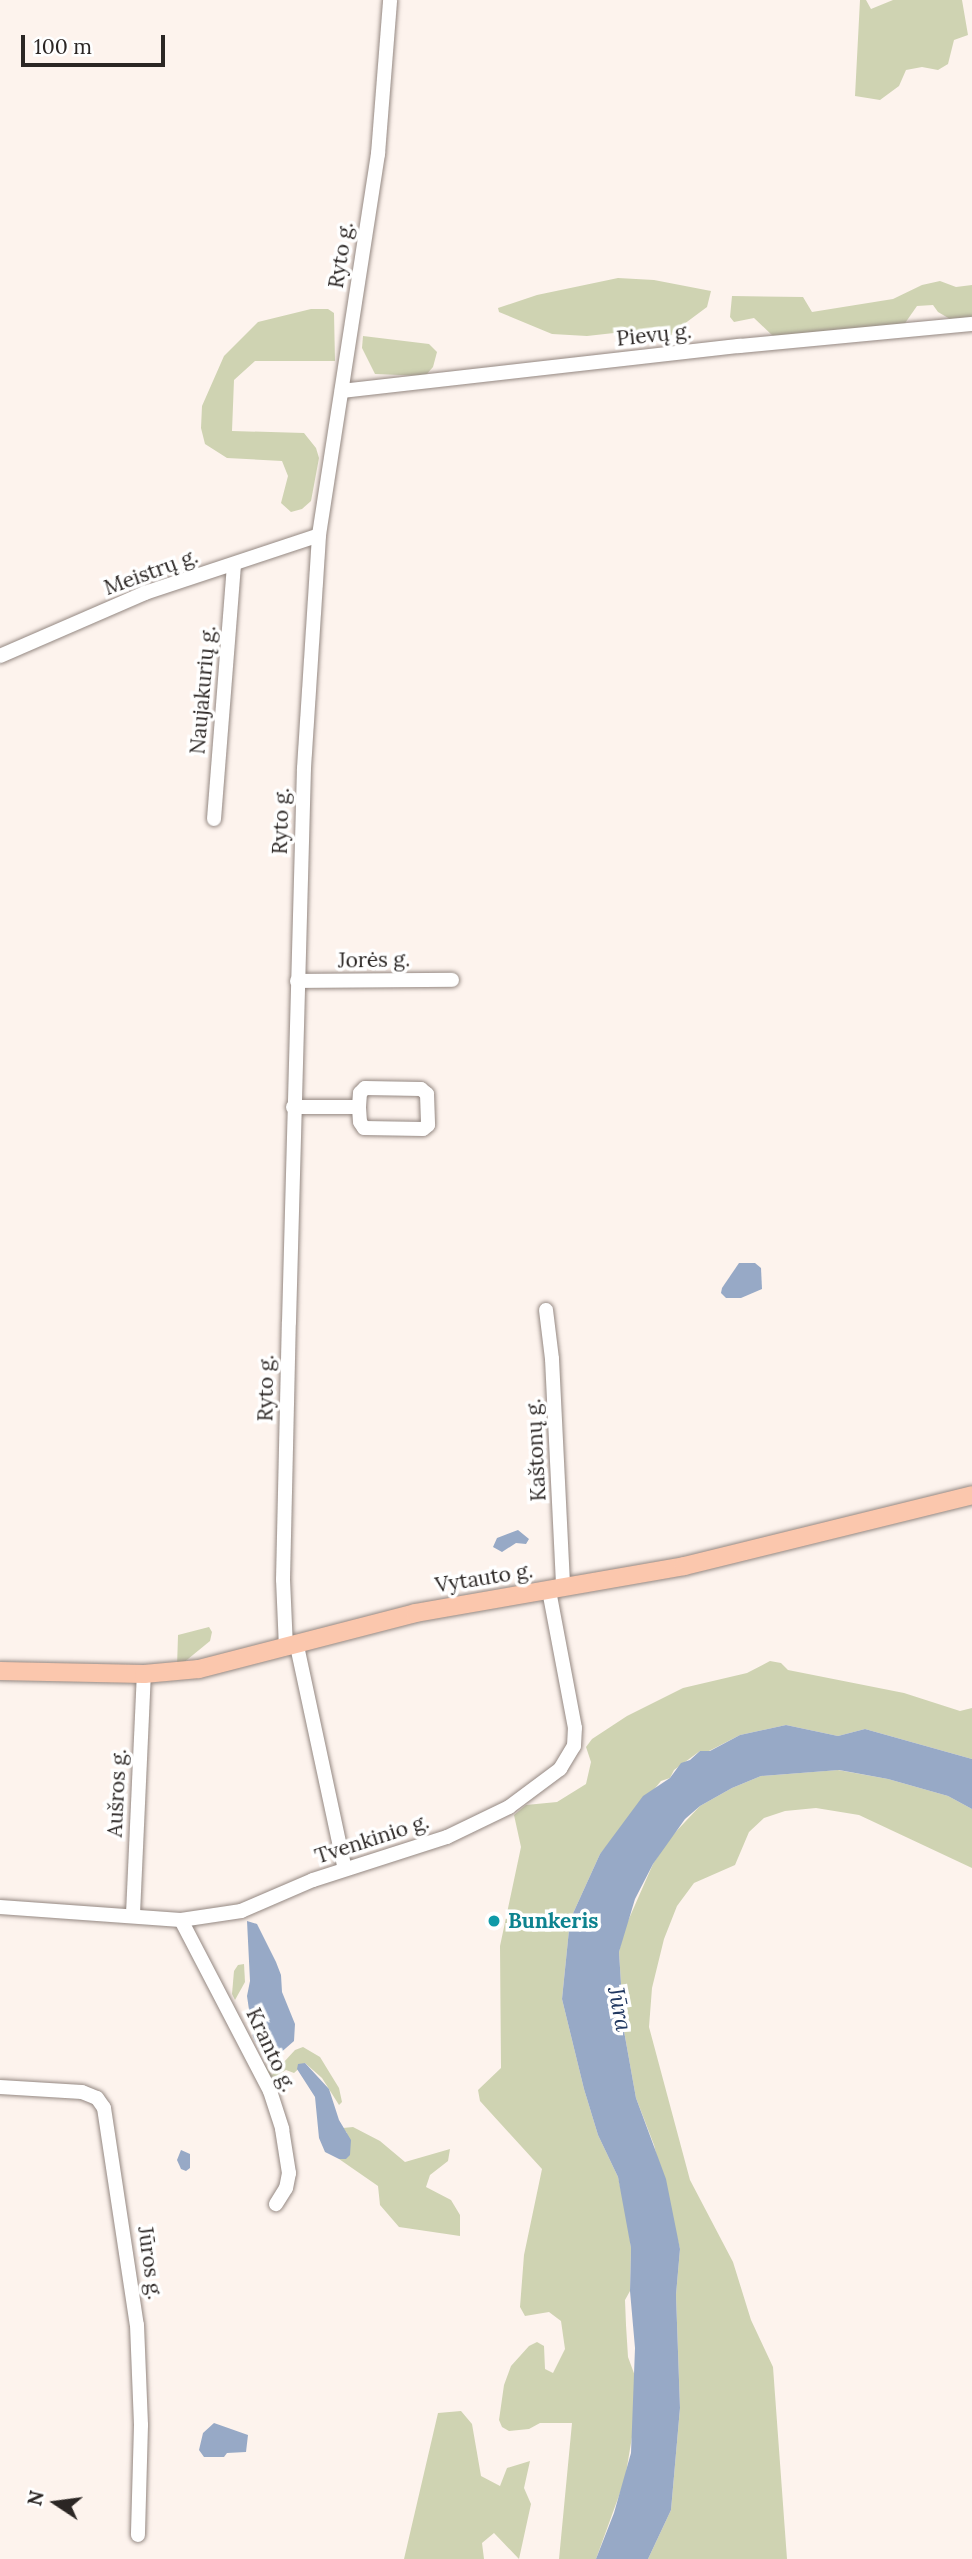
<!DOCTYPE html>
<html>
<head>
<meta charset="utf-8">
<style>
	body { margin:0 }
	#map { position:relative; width:972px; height:2559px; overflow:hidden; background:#fdf3ed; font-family:Lora,serif }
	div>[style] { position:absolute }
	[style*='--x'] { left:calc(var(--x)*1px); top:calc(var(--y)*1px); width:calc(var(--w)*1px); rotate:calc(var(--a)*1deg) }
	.green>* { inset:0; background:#cfd3b2 }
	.water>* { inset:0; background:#97a9c6 }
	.roads { filter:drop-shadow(0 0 2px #948882) drop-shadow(0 0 2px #948882) }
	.minor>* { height:14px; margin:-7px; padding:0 7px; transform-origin:7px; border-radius:7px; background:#fff }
	.major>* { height:18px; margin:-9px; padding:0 9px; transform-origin:9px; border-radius:9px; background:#fbc7ad }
	.dots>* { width:19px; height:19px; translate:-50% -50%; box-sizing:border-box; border:4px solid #fff; border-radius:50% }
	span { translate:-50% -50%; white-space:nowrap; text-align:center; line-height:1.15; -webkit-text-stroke:7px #fff; paint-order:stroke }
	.street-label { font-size:21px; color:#2b2624 }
	.culture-label { font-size:21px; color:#0d838f; font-weight:700 }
	.left { translate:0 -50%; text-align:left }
	.water-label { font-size:23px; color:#223961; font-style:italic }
	.north { position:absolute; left:21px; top:2468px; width:70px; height:70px; -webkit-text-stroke:5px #fff; paint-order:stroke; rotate:283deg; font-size:19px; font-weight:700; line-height:28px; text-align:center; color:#2b2624 }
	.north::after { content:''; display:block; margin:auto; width:24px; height:32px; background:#2b2624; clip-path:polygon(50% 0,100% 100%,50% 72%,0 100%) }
	.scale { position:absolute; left:21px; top:35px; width:144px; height:32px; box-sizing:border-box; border:4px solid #2b2624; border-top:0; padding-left:9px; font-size:21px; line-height:24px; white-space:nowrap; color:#2b2624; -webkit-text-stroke:5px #fff; paint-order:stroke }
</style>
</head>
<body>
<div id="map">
	<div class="green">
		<div style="clip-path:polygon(860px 0,866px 0,871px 9px,893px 0,962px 0,968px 35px,954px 40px,948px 64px,938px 70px,922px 67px,906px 70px,899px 86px,880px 100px,855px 96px)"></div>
		<div style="clip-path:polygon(618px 278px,654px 280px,711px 291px,707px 307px,672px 333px,670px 343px,624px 338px,614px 333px,587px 336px,552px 334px,499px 312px,498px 308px,537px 295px)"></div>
		<div style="clip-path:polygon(940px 281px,956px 287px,972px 285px,972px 317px,950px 319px,938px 312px,933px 305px,917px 306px,903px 326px,773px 336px,754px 318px,734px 322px,730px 317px,732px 296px,803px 297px,812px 312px,893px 299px,922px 285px)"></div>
		<div style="clip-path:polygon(311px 309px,328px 309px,334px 313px,335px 361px,255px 361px,234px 380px,232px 431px,304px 433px,316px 448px,319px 458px,311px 501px,302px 509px,291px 512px,281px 503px,288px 476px,282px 461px,227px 458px,205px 444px,201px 428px,202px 406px,224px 356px,258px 322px)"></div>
		<div style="clip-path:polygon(363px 336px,429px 344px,437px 352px,433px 367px,425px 376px,375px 374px,362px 348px)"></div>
		<div style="clip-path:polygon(209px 1627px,212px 1632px,210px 1641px,177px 1668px,178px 1635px)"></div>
		<div style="clip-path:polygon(770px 1661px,781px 1663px,788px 1670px,904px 1693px,960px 1711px,972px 1708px,972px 1759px,865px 1729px,838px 1736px,786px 1725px,740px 1735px,709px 1751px,700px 1751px,674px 1770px,670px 1778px,661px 1781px,600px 1854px,570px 1920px,562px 1999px,584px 2089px,598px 2135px,618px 2177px,627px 2217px,631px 2248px,630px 2291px,625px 2300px,626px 2325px,628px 2357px,635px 2376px,633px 2431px,625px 2479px,596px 2559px,559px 2559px,572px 2423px,540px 2423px,529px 2429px,509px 2431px,502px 2427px,499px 2420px,504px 2385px,511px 2366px,529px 2346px,537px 2342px,544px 2346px,545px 2369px,553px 2373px,565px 2349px,561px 2321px,549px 2312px,525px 2316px,520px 2307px,524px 2255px,542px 2169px,480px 2101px,478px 2090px,501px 2068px,500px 1946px,521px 1847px,514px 1815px,526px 1805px,557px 1802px,586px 1784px,591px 1762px,586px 1747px,592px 1739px,627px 1716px,683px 1688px,747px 1673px)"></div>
		<div style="clip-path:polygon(838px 1770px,888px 1779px,948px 1796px,972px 1809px,972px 1868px,859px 1815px,816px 1808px,785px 1811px,764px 1818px,749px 1832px,735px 1865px,694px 1883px,677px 1906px,664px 1939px,652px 1988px,649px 2027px,690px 2180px,733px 2262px,751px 2320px,773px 2367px,787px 2559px,648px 2559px,671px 2510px,680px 2408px,676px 2295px,680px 2249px,654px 2145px,636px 2098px,624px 2031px,619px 1952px,624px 1930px,653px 1864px,669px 1839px,700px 1806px,732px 1788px,761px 1776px)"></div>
		<div style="clip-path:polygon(244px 1964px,245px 1982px,235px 2000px,232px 1994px,234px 1971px,238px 1965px)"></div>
		<div style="clip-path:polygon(303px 2047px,320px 2057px,331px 2075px,339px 2088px,342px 2102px,339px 2105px,322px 2078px,305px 2063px,294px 2073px,286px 2070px,270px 2080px,260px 2058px,272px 2075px,295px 2050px)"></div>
		<div style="clip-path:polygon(353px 2127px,380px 2141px,405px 2162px,450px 2149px,448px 2161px,430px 2175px,426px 2187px,451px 2200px,460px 2215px,460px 2236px,399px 2227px,380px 2205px,378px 2186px,339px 2159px,346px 2159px,347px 2133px,343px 2128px)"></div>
		<div style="clip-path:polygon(461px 2411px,472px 2424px,481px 2476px,500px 2486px,507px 2468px,530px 2461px,524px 2488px,531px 2504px,519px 2559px,494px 2533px,482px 2543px,484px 2559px,404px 2559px,438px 2413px)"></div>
	</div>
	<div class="water">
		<div style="clip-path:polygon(739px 1263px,755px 1263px,761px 1268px,762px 1289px,741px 1298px,726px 1298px,721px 1293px,722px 1288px)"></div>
		<div style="clip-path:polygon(518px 1530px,529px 1539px,526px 1544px,516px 1543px,502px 1552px,493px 1547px,497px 1538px)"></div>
		<div style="clip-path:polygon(786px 1725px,838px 1736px,865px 1729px,972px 1759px,972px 1809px,948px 1796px,888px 1779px,839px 1770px,761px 1776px,732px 1788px,700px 1806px,685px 1819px,653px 1864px,635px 1899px,619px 1952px,624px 2031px,636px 2098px,666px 2179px,680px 2249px,676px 2295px,680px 2408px,671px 2510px,648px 2559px,596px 2559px,614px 2513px,631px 2453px,635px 2348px,630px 2291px,631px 2248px,618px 2177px,598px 2135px,584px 2089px,562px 1999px,570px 1920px,600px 1854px,643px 1796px,670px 1778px,681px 1763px,690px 1760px,700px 1751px,710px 1751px,740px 1735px)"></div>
		<div style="clip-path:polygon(247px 1921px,257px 1924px,276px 1962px,281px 1975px,282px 1992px,295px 2024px,294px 2041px,278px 2055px,273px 2057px,259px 2049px,253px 2037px,247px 1996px,250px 1981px)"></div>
		<div style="clip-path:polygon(305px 2063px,329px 2089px,339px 2120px,351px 2140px,350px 2155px,346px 2159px,339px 2159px,325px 2152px,319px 2138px,315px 2097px,297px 2069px,298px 2064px)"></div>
		<div style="clip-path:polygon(181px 2150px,190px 2154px,190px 2168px,186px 2171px,181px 2169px,177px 2160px)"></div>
		<div style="clip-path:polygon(214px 2423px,248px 2435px,246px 2452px,227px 2453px,224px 2457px,204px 2457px,199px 2450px,203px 2433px)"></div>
	</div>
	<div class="roads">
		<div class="minor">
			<div style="--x:342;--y:391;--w:400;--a:-6.5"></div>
			<div style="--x:739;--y:346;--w:234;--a:-5.4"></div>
			<div style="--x:0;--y:656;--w:158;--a:-23.5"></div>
			<div style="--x:145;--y:593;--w:183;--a:-18.4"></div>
			<div style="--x:214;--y:819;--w:255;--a:-85.5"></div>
			<div style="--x:297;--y:981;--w:155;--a:-0.4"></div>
			<div style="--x:365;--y:1088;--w:56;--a:1"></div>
			<div style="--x:421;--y:1089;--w:8;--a:40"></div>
			<div style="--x:427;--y:1094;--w:31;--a:88"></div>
			<div style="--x:428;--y:1125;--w:6;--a:141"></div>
			<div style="--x:423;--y:1129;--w:59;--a:-179"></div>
			<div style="--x:364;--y:1128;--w:7;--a:-124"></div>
			<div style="--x:360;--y:1122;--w:15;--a:-94"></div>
			<div style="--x:359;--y:1107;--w:14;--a:-86"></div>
			<div style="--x:360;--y:1093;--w:7;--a:-45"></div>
			<div style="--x:293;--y:1107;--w:66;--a:0"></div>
			<div style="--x:546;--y:1310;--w:49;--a:83"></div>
			<div style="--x:552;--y:1359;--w:229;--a:87.2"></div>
			<div style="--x:297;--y:1646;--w:228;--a:77.9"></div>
			<div style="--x:286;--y:1648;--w:68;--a:-92.5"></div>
			<div style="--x:283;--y:1580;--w:258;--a:-88.7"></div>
			<div style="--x:289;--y:1322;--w:554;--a:-88.45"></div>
			<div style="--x:304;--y:768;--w:233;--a:-86.3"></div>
			<div style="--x:319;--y:535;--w:386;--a:-81.2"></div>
			<div style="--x:378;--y:154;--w:154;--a:-85.5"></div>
			<div style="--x:0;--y:1907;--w:181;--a:4.1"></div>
			<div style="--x:181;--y:1920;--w:61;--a:-8.5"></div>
			<div style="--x:241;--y:1911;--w:78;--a:-23.3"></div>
			<div style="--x:313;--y:1880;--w:141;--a:-17.8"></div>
			<div style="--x:447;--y:1837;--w:69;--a:-25.8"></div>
			<div style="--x:509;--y:1807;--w:64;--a:-36.7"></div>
			<div style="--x:560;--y:1769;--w:27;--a:-59"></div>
			<div style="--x:574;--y:1746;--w:18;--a:-87"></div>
			<div style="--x:575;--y:1728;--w:140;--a:-100.7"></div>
			<div style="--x:133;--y:1914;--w:240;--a:-87.4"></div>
			<div style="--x:181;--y:1920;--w:193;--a:62.5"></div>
			<div style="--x:270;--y:2091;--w:40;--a:72"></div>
			<div style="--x:282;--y:2129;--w:45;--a:81"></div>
			<div style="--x:289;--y:2173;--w:15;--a:101"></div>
			<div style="--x:286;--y:2188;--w:19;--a:122"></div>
			<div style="--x:0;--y:2087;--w:82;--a:3.5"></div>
			<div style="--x:82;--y:2092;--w:16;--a:22"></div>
			<div style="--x:97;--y:2098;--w:12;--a:55"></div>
			<div style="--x:104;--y:2108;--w:219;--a:81.4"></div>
			<div style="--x:137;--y:2325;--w:100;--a:87.7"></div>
			<div style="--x:141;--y:2425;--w:110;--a:91.6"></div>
		</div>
		<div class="major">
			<div style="--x:0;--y:1671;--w:144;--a:1.2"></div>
			<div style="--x:144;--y:1674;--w:55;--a:-5.2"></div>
			<div style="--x:199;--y:1669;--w:223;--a:-14.5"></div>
			<div style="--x:415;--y:1613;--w:273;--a:-9.9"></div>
			<div style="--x:684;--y:1566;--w:297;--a:-13.8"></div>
		</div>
	</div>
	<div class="dots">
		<div style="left:494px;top:1921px;background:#0f9aa8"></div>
	</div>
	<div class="street-label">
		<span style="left:341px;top:255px;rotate:-81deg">Ryto g.</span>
		<span style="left:654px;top:335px;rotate:-6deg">Pievų g.</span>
		<span style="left:151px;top:572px;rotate:-20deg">Meistrų g.</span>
		<span style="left:203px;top:690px;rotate:-85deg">Naujakurių g.</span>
		<span style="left:281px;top:821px;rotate:-88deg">Ryto g.</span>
		<span style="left:374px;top:960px;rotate:-1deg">Jorės g.</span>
		<span style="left:266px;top:1388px;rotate:-89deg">Ryto g.</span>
		<span style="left:536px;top:1450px;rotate:-93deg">Kaštonų g.</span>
		<span style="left:484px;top:1578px;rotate:-9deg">Vytauto g.</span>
		<span style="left:117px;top:1793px;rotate:-87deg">Aušros g.</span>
		<span style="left:372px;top:1839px;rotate:-18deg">Tvenkinio g.</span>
		<span style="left:271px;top:2050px;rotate:65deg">Kranto g.</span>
		<span style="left:150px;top:2263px;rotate:82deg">Jūros g.</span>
	</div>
	<div class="culture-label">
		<span class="left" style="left:508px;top:1921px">Bunkeris</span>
	</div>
	<div class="water-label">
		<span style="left:620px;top:2009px;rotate:79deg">Jūra</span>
	</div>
	<div class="north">N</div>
	<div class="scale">100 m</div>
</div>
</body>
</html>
